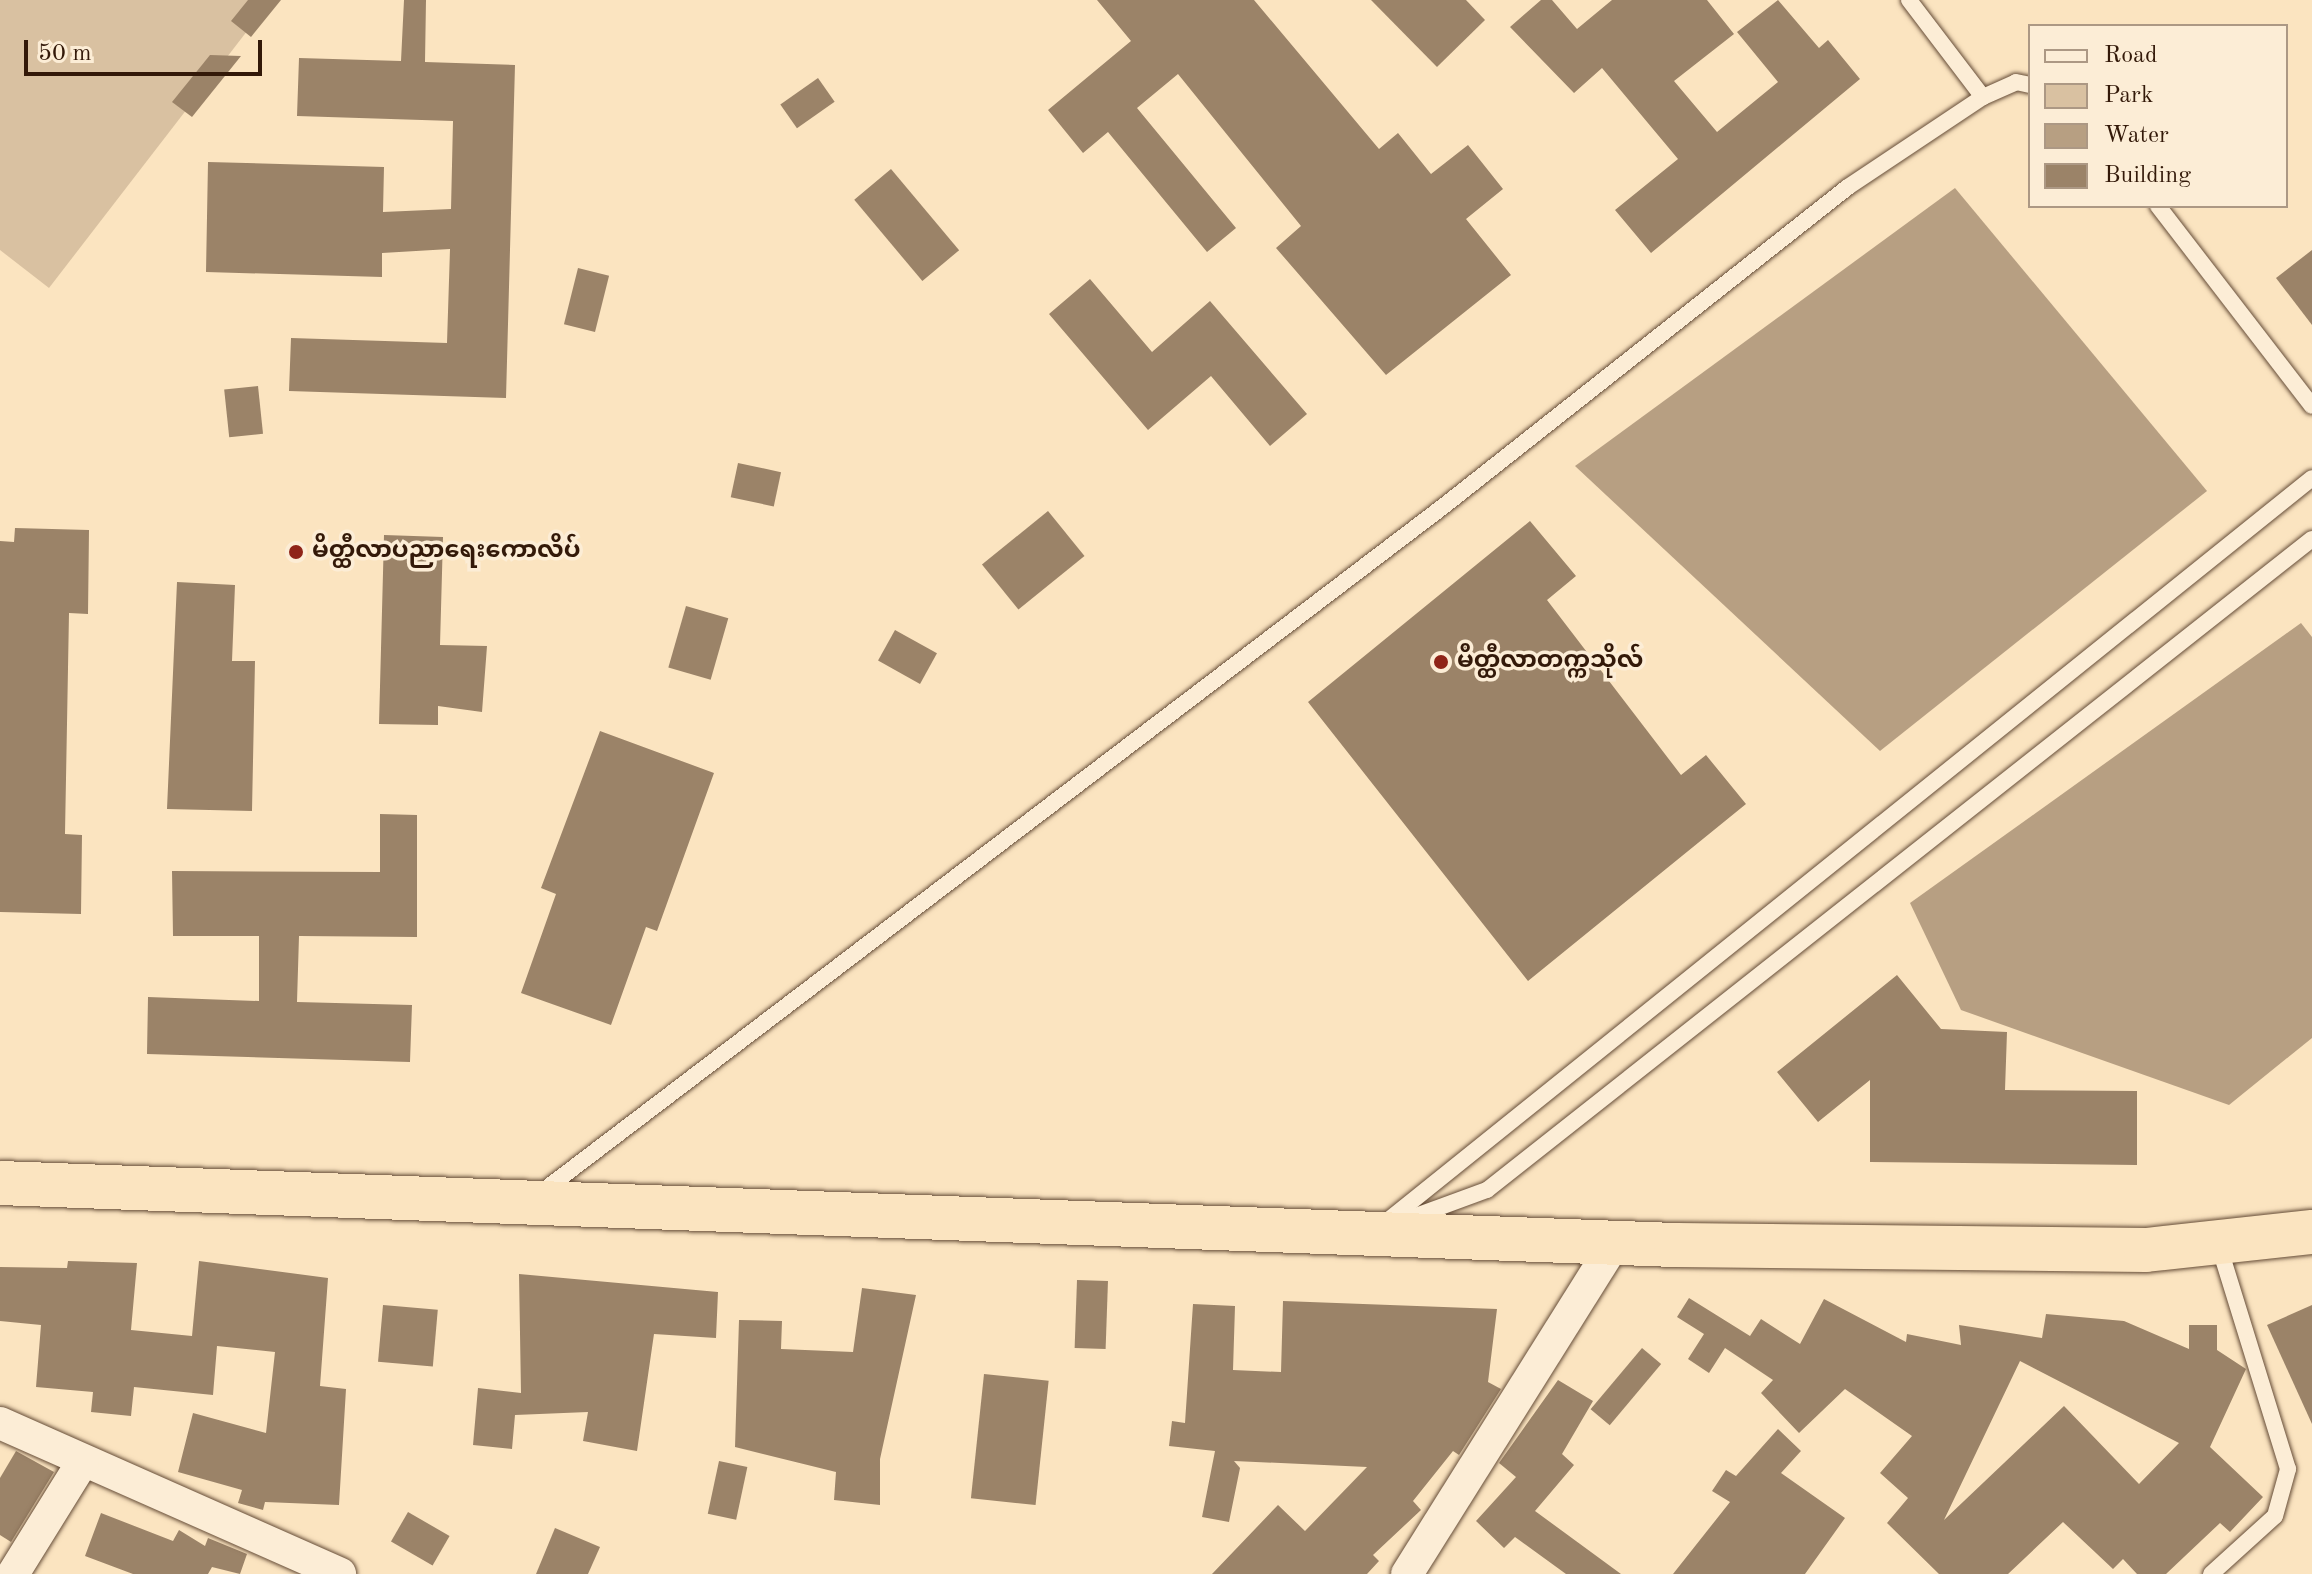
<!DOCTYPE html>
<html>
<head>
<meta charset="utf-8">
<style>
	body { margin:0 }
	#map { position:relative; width:2312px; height:1574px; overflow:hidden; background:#fbe4c0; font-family:"Old Standard TT","Noto Sans Myanmar",serif }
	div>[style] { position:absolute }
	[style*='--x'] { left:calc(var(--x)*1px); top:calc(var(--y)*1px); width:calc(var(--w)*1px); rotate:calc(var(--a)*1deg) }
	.green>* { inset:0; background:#d9c1a1 }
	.water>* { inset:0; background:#b79f82 }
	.building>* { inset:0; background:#9b8368; transform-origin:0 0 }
	.roads { filter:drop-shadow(0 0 2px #654c37) drop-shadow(0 0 2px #654c37) }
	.lane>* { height:16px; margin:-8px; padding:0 8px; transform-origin:8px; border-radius:8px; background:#fcedd6 }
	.street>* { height:32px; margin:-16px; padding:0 16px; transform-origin:16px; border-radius:16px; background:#fcedd6 }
	.highway>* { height:44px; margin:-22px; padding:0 22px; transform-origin:22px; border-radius:22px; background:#fbe4c0 }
	.dots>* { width:22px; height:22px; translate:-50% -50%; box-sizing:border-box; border:4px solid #fcedd6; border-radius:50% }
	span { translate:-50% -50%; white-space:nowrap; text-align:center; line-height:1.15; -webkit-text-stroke:7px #fcedd6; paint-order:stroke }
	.poi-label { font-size:24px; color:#331909; font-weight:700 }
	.left { translate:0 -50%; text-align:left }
	.legend { position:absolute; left:2028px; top:24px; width:260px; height:184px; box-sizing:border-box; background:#fcedd6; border:2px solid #ac9884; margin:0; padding:10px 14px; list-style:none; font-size:24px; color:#331909 }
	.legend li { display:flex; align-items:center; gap:16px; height:40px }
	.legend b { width:40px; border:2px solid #ac9884 }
	.scale { position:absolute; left:24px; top:40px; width:238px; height:36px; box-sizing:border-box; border:4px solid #331909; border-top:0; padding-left:10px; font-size:24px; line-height:28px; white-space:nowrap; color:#331909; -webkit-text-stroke:6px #fcedd6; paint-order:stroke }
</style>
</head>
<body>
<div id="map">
	<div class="green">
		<div style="clip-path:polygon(0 0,271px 0,49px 288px,0 250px)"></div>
	</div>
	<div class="water">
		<div style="clip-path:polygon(1955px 188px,2207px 491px,1880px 751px,1575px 466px)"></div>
		<div style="clip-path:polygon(2301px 623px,2312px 637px,2312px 1038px,2229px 1105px,1961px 1010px,1910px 903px)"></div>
	</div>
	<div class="building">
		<div style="clip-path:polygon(248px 0,281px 0,251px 37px,231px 21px)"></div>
		<div style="clip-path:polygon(404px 0,426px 0,425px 62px,515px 65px,506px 398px,289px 391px,291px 338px,447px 343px,450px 249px,382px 253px,382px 277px,206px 272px,208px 162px,384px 167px,383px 212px,451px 209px,453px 121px,297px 116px,299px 58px,401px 61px)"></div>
		<div style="clip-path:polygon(1097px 0,1254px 0,1379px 149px,1398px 133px,1431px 174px,1468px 145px,1503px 189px,1466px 219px,1511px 275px,1386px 375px,1276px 248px,1301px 226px,1178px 74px,1137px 108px,1236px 228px,1207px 252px,1108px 132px,1083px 153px,1048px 110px,1131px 41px)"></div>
		<div style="clip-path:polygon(1371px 0,1466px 0,1485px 20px,1437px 67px)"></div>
		<div style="clip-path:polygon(1541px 0,1552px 0,1577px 29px,1612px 0,1707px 0,1734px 34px,1674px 81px,1717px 132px,1778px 82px,1737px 32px,1778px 0,1819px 48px,1828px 40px,1860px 79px,1651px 253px,1615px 210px,1678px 159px,1602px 68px,1574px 93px,1510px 27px)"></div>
		<div style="clip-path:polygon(210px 55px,241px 56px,192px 117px,172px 102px)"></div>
		<div style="left:818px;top:78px;width:29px;height:46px;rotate:55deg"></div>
		<div style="left:891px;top:169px;width:106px;height:48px;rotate:50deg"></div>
		<div style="clip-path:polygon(2312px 250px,2312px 325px,2276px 278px)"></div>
		<div style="left:578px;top:268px;width:32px;height:58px;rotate:14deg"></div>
		<div style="clip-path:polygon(1090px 279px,1152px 352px,1210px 301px,1307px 414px,1270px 446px,1211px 376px,1148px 430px,1049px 314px)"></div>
		<div style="left:258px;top:386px;width:48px;height:34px;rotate:84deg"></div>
		<div style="left:738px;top:463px;width:44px;height:35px;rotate:12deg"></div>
		<div style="left:1048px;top:511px;width:58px;height:85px;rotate:51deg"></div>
		<div style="clip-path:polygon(1530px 521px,1576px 576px,1547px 600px,1681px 775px,1706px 755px,1746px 804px,1528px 981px,1308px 702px)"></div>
		<div style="clip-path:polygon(15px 528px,89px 530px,88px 614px,69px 613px,65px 834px,82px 835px,81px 914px,0 912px,0 541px,14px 542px)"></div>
		<div style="clip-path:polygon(384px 535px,443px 537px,440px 645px,487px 646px,482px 712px,438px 706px,438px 725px,379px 724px)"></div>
		<div style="clip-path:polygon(177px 582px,235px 585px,232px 661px,255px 661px,252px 811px,167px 809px)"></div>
		<div style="left:686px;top:606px;width:44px;height:64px;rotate:16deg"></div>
		<div style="left:895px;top:630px;width:48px;height:35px;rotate:29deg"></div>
		<div style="clip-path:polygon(600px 731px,714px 773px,657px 931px,646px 927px,611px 1025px,521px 993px,556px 894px,541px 888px)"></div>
		<div style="clip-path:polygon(380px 814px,417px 815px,417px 937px,299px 936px,297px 1002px,412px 1005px,410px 1062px,147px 1054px,148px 997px,259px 1001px,259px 936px,173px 936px,172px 871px,380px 872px)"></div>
		<div style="clip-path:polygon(1897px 975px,1941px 1029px,2007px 1032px,2005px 1090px,2137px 1091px,2137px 1165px,1870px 1162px,1870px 1080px,1818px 1122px,1777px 1072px)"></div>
		<div style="clip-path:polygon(68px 1261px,137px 1263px,131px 1330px,192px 1336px,199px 1261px,328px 1278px,320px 1386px,346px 1389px,339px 1505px,265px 1502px,263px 1510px,238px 1503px,242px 1490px,178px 1472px,193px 1413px,266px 1433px,275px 1352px,217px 1346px,213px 1395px,134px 1387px,131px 1416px,91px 1412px,93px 1392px,36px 1387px,41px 1325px,0 1321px,0 1267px,67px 1268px)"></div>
		<div style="clip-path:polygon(519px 1274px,718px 1292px,716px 1338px,654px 1334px,637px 1451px,583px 1441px,588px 1412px,515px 1415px,512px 1449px,473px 1445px,478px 1388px,521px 1393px)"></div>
		<div style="left:1077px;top:1280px;width:31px;height:68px;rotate:2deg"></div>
		<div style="clip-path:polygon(862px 1288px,916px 1295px,880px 1459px,880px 1505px,834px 1500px,836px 1472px,735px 1447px,739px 1320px,782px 1321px,781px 1349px,853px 1352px)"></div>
		<div style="clip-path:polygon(evenodd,1689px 1298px,1750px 1336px,1761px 1319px,1800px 1344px,1824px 1299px,1906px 1342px,1907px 1334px,1961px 1345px,1959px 1325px,2042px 1338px,2046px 1314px,2124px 1321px,2189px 1349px,2189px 1325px,2217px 1325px,2217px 1350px,2246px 1369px,2210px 1447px,2263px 1497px,2230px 1532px,2220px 1523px,2166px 1574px,2137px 1574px,2123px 1559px,2113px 1569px,2063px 1522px,2008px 1574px,1939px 1574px,1887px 1523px,1908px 1498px,1880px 1473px,1912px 1436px,1845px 1389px,1799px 1433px,1761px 1393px,1773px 1380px,1725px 1348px,1709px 1373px,1688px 1359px,1704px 1334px,1677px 1317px,1689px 1298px,2020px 1361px,2179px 1443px,2139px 1484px,2064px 1406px,1944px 1520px,2020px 1361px)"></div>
		<div style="clip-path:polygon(1283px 1301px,1497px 1309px,1488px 1382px,1501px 1389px,1459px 1455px,1453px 1451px,1413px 1501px,1421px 1510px,1373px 1555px,1379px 1561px,1367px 1574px,1212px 1574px,1278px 1505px,1305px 1531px,1367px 1467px,1234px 1461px,1240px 1468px,1229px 1522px,1202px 1517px,1215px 1451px,1169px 1446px,1172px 1421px,1185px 1423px,1193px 1304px,1235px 1306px,1233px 1370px,1281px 1372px)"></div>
		<div style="left:383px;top:1305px;width:55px;height:57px;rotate:5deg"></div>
		<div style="clip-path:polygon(2312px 1305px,2312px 1424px,2267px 1325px)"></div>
		<div style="left:1642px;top:1348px;width:25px;height:80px;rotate:40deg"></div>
		<div style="left:984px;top:1374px;width:65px;height:125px;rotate:6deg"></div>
		<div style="clip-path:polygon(1558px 1380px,1593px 1401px,1562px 1454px,1574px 1465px,1535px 1511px,1621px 1574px,1566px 1574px,1515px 1537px,1504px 1548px,1476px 1521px,1516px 1477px,1499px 1463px)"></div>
		<div style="clip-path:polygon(1778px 1429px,1801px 1451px,1781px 1473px,1845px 1518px,1805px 1574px,1673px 1574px,1730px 1502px,1712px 1491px,1726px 1470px,1736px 1476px)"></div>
		<div style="clip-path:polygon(16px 1451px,54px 1472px,11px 1542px,0 1535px,0 1478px)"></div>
		<div style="left:719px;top:1461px;width:29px;height:54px;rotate:12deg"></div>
		<div style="left:408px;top:1512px;width:48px;height:34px;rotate:30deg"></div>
		<div style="clip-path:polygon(101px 1513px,173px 1541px,179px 1530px,205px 1546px,208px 1538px,247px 1554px,240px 1574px,212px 1567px,208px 1574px,133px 1574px,85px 1556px)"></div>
		<div style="clip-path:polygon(555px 1528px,600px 1547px,588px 1574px,536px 1574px)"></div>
	</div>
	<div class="roads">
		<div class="lane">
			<div style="--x:1909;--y:0;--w:122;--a:52.7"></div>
			<div style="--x:1983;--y:97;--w:36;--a:-24"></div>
			<div style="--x:2016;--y:82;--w:14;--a:12"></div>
			<div style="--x:2158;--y:206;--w:252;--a:52.4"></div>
			<div style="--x:539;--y:1194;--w:1138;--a:-37.25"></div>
			<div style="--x:1445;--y:505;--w:513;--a:-38.28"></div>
			<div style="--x:1848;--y:187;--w:162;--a:-33.7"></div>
			<div style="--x:1405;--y:1220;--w:87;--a:-20.1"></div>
			<div style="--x:1487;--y:1190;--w:1051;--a:-38.28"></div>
			<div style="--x:1381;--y:1226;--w:1194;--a:-38.78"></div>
			<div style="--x:2211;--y:1574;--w:86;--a:-42.2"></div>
			<div style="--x:2275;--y:1516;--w:49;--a:-74.5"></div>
			<div style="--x:2288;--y:1469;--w:233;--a:-107.2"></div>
		</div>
		<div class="street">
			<div style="--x:0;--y:1423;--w:372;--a:23.9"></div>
			<div style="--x:13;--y:1574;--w:133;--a:-58.2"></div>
			<div style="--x:1407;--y:1574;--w:390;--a:-57.9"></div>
		</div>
		<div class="highway">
			<div style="--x:0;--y:1183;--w:1677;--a:2.12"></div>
			<div style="--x:1676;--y:1245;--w:470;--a:0.6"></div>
			<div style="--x:2146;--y:1250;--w:167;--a:-6.2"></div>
		</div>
	</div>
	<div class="dots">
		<div style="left:296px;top:552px;background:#8f2418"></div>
		<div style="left:1441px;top:662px;background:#8f2418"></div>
	</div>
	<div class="poi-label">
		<span class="left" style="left:312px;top:552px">မိတ္ထီလာပညာရေးကောလိပ်</span>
		<span class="left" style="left:1457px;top:662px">မိတ္ထီလာတက္ကသိုလ်</span>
	</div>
	<ul class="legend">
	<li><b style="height:10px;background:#fcedd6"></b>Road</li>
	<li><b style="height:22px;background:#d9c1a1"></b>Park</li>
	<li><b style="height:22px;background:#b79f82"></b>Water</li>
	<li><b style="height:22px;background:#9b8368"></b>Building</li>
	</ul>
	<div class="scale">50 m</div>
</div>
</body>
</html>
